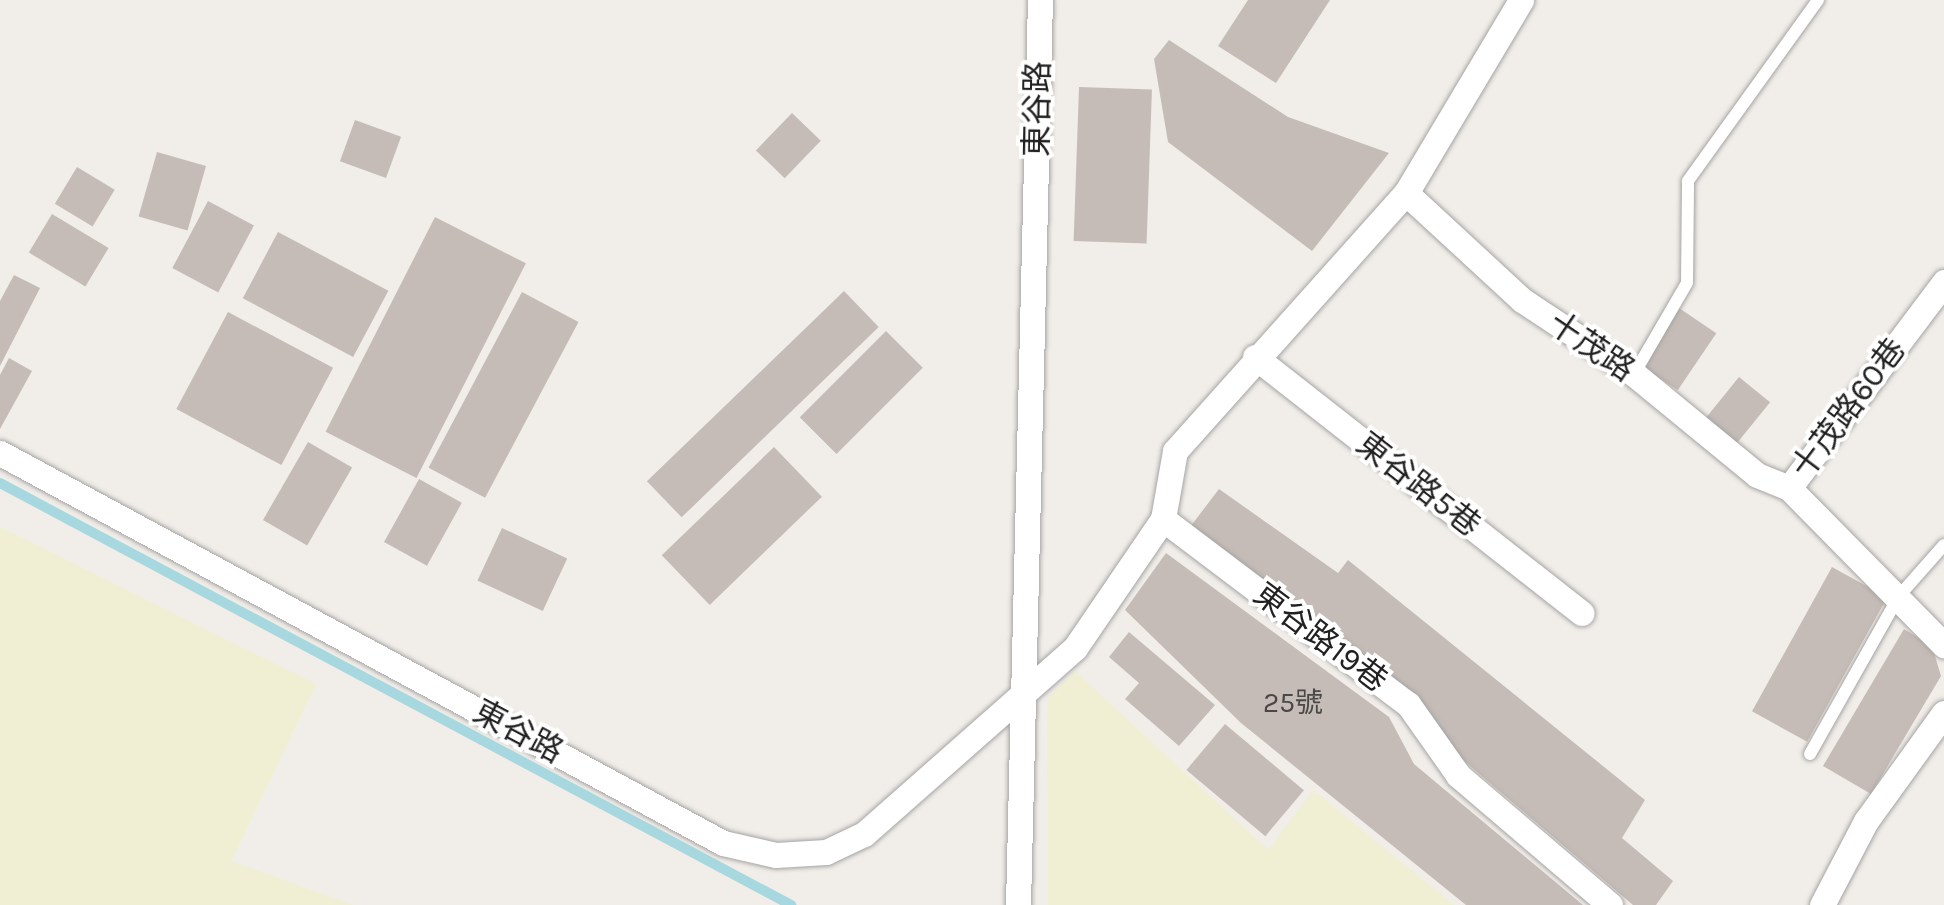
<!DOCTYPE html>
<html>
<head>
<meta charset="utf-8">
<style>
	body { margin:0 }
	#map { position:relative; width:1944px; height:905px; overflow:hidden; background:#f1ede8; font-family:Karla,"Noto Sans TC",sans-serif }
	div>[style] { position:absolute }
	[style*='--x'] { left:calc(var(--x)*1px); top:calc(var(--y)*1px); width:calc(var(--w)*1px); rotate:calc(var(--a)*1deg) }
	.farmland>* { inset:0; background:#f0efd3 }
	.stream>* { height:10px; margin:-5px; padding:0 5px; transform-origin:5px; border-radius:5px; background:#a8d8df }
	.building>* { inset:0; background:#c6bcb7; transform-origin:0 0 }
	.roads { filter:drop-shadow(0 0 2px #a5a5a5) drop-shadow(0 0 2px #a5a5a5) }
	.lane>* { height:12px; margin:-6px; padding:0 6px; transform-origin:6px; border-radius:6px; background:#fff }
	.street>* { height:25px; margin:-12.5px; padding:0 12.5px; transform-origin:12.5px; border-radius:12.5px; background:#fff }
	span { translate:-50% -50%; white-space:nowrap; text-align:center; line-height:1.15; -webkit-text-stroke:8px #fff; paint-order:stroke }
	.number-label { font-size:28px; color:#4a4846 }
	.number-label span { -webkit-text-stroke-width:0 }
	.street-label { font-size:32px; color:#212121 }
</style>
</head>
<body>
<div id="map">
	<div class="farmland">
		<div style="clip-path:polygon(0 527px,316px 684px,231px 861px,353px 905px,0 905px)"></div>
		<div style="clip-path:polygon(1075px 671px,1268px 850px,1313px 790px,1454px 905px,1048px 905px,1047px 699px)"></div>
	</div>
	<div class="stream">
		<div style="--x:0;--y:483;--w:897;--a:28.08"></div>
	</div>
	<div class="building">
		<div style="clip-path:polygon(1248px 0,1330px 0,1276px 83px,1218px 46px)"></div>
		<div style="clip-path:polygon(1169px 40px,1288px 117px,1389px 153px,1312px 251px,1168px 142px,1154px 59px)"></div>
		<div style="left:1079px;top:87px;width:73px;height:154px;rotate:2deg"></div>
		<div style="left:792px;top:113px;width:40px;height:52px;rotate:44deg"></div>
		<div style="left:355px;top:120px;width:49px;height:44px;rotate:20deg"></div>
		<div style="left:157px;top:152px;width:51px;height:67px;rotate:16deg"></div>
		<div style="left:77px;top:167px;width:44px;height:43px;rotate:31deg"></div>
		<div style="left:208px;top:201px;width:52px;height:76px;rotate:28deg"></div>
		<div style="left:52px;top:214px;width:66px;height:45px;rotate:31deg"></div>
		<div style="left:435px;top:217px;width:102px;height:241px;rotate:27deg"></div>
		<div style="left:278px;top:232px;width:125px;height:75px;rotate:28deg"></div>
		<div style="clip-path:polygon(14px 275px,40px 288px,0 366px,0 301px)"></div>
		<div style="left:844px;top:291px;width:50px;height:274px;rotate:46deg"></div>
		<div style="left:522px;top:292px;width:64px;height:199px;rotate:28deg"></div>
		<div style="left:1679px;top:308px;width:45px;height:69px;rotate:34deg"></div>
		<div style="left:228px;top:312px;width:119px;height:110px;rotate:28deg"></div>
		<div style="left:886px;top:331px;width:52px;height:122px;rotate:45deg"></div>
		<div style="clip-path:polygon(9px 358px,32px 371px,0 429px,0 375px)"></div>
		<div style="left:1739px;top:377px;width:40px;height:55px;rotate:39deg"></div>
		<div style="left:308px;top:442px;width:51px;height:90px;rotate:30deg"></div>
		<div style="left:774px;top:447px;width:69px;height:156px;rotate:46deg"></div>
		<div style="left:419px;top:479px;width:49px;height:72px;rotate:29deg"></div>
		<div style="clip-path:polygon(1219px 489px,1338px 573px,1348px 560px,1645px 800px,1622px 838px,1673px 881px,1656px 905px,1633px 905px,1190px 527px)"></div>
		<div style="left:502px;top:528px;width:72px;height:58px;rotate:25deg"></div>
		<div style="clip-path:polygon(1166px 553px,1389px 717px,1414px 764px,1583px 905px,1466px 905px,1241px 723px,1125px 610px)"></div>
		<div style="left:1832px;top:567px;width:63px;height:165px;rotate:29deg"></div>
		<div style="clip-path:polygon(1904px 629px,1932px 646px,1941px 676px,1871px 794px,1823px 766px)"></div>
		<div style="clip-path:polygon(1129px 632px,1215px 705px,1179px 746px,1125px 699px,1139px 683px,1109px 657px)"></div>
		<div style="left:1225px;top:724px;width:103px;height:60px;rotate:40deg"></div>
	</div>
	<div class="roads">
		<div class="lane">
			<div style="--x:1634;--y:374;--w:105;--a:-59.8"></div>
			<div style="--x:1687;--y:283;--w:102;--a:-89.4"></div>
			<div style="--x:1688;--y:181;--w:223;--a:-54.3"></div>
			<div style="--x:1810;--y:754;--w:181;--a:-60.6"></div>
			<div style="--x:1899;--y:596;--w:68;--a:-48.6"></div>
		</div>
		<div class="street">
			<div style="--x:1406;--y:193;--w:158;--a:42.7"></div>
			<div style="--x:1522;--y:300;--w:134;--a:33.5"></div>
			<div style="--x:1634;--y:374;--w:159;--a:39.4"></div>
			<div style="--x:1757;--y:475;--w:35;--a:22"></div>
			<div style="--x:1789;--y:488;--w:221;--a:45.4"></div>
			<div style="--x:1255;--y:357;--w:415;--a:38.1"></div>
			<div style="--x:0;--y:453;--w:821;--a:28.34"></div>
			<div style="--x:723;--y:843;--w:54;--a:12.8"></div>
			<div style="--x:776;--y:855;--w:50;--a:-3.4"></div>
			<div style="--x:826;--y:852;--w:42;--a:-25.3"></div>
			<div style="--x:864;--y:834;--w:281;--a:-41.4"></div>
			<div style="--x:1075;--y:648;--w:156;--a:-55.7"></div>
			<div style="--x:1163;--y:519;--w:69;--a:-80"></div>
			<div style="--x:1175;--y:451;--w:346;--a:-48.2"></div>
			<div style="--x:1406;--y:193;--w:225;--a:-59.2"></div>
			<div style="--x:1789;--y:488;--w:258;--a:-53"></div>
			<div style="--x:1163;--y:519;--w:307;--a:37.1"></div>
			<div style="--x:1408;--y:704;--w:87;--a:54.8"></div>
			<div style="--x:1458;--y:775;--w:200;--a:40.5"></div>
			<div style="--x:1018;--y:905;--w:905;--a:-88.61"></div>
			<div style="--x:1822;--y:905;--w:95;--a:-62.4"></div>
			<div style="--x:1866;--y:821;--w:133;--a:-54.2"></div>
		</div>
	</div>
	<div class="number-label">
		<span style="left:1293px;top:703px">25號</span>
	</div>
	<div class="street-label">
		<span style="left:1038px;top:109px;rotate:-89deg">東谷路</span>
		<span style="left:1591px;top:347px;rotate:34deg">十茂路</span>
		<span style="left:1849px;top:409px;rotate:-53deg">十茂路60巷</span>
		<span style="left:1418px;top:485px;rotate:38deg">東谷路5巷</span>
		<span style="left:1320px;top:638px;rotate:37deg">東谷路19巷</span>
		<span style="left:518px;top:732px;rotate:28deg">東谷路</span>
	</div>
</div>
</body>
</html>
